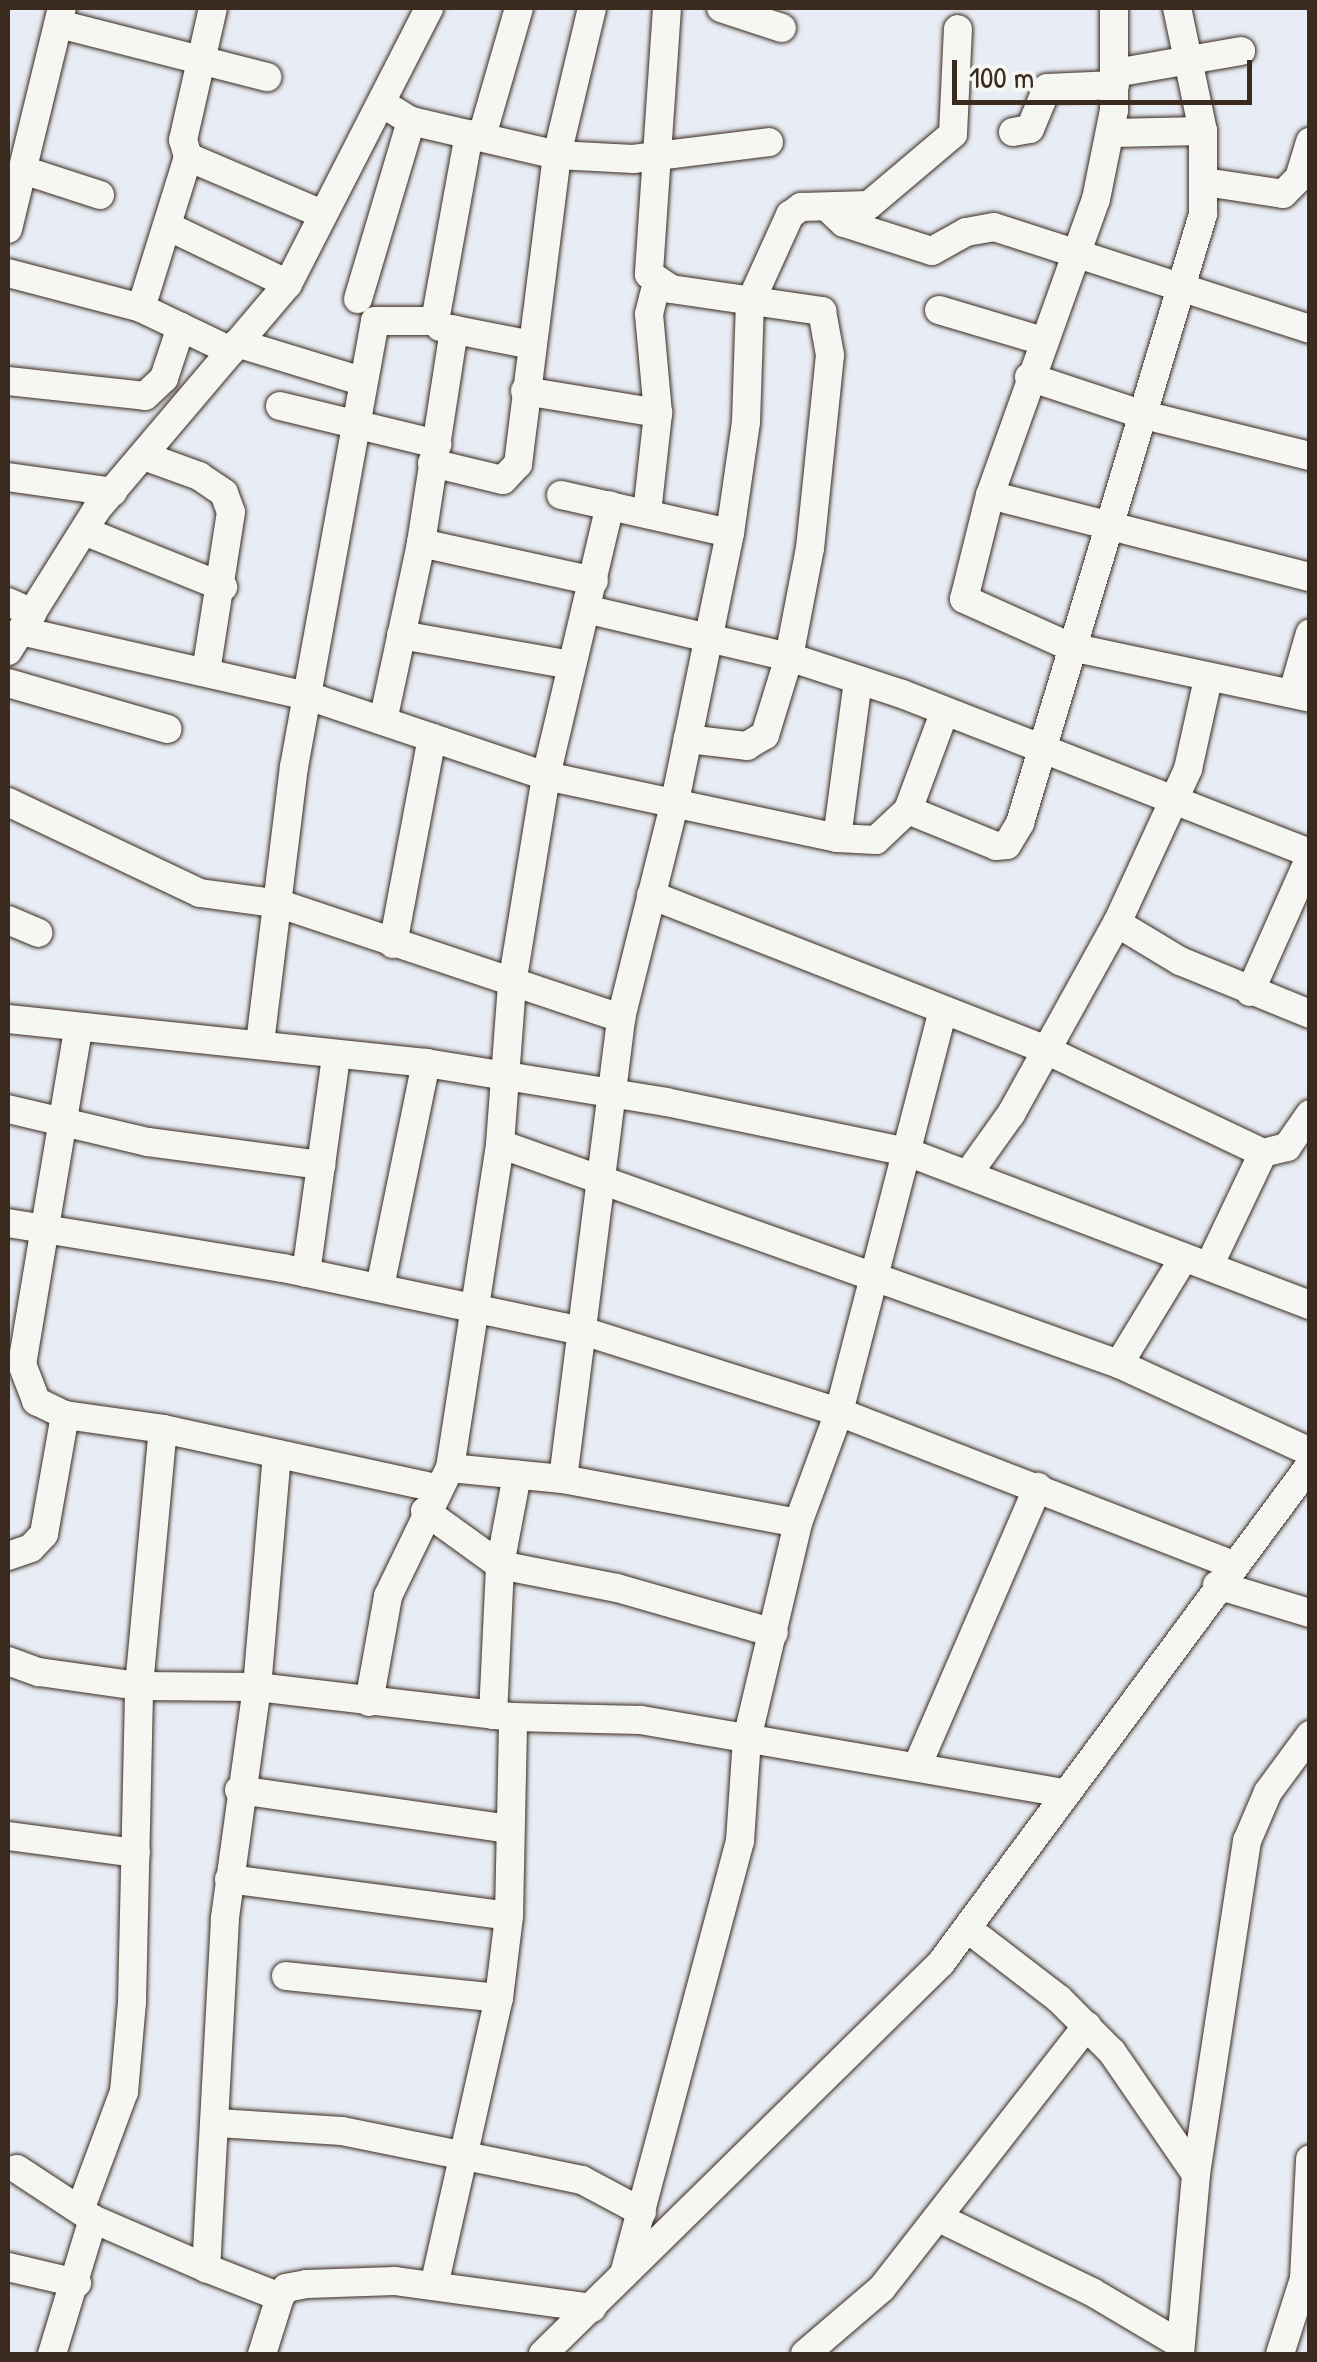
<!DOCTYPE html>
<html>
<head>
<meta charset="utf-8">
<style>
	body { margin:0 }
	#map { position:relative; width:1317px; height:2362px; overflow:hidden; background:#e8ecf5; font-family:"Patrick Hand",sans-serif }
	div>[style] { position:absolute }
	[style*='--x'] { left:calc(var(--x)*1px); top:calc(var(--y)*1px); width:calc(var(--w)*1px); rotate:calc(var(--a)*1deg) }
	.roads { filter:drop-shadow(0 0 2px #3b2a1e) drop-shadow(0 0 2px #3b2a1e) }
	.minor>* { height:28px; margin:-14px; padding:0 14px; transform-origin:14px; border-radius:14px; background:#f6f6f2 }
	span { translate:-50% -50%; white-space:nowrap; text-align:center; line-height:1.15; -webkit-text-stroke:8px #f6f6f2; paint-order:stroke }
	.frame { position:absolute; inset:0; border:10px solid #3b2a1e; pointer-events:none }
	.scale { position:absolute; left:952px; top:60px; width:300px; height:45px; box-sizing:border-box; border:5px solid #3b2a1e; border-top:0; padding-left:12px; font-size:30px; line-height:35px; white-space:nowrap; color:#3b2a1e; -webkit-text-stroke:8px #f6f6f2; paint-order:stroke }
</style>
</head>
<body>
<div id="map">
	<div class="roads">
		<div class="minor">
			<div style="--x:667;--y:8;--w:267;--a:93.9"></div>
			<div style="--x:649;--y:274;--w:27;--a:34"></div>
			<div style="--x:671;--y:289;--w:153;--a:8.3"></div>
			<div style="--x:822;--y:311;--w:45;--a:79.7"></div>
			<div style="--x:830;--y:355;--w:194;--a:95.9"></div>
			<div style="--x:810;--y:548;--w:111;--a:100.9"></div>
			<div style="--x:789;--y:657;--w:82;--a:107.1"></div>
			<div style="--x:765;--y:735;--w:21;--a:149"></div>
			<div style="--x:747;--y:746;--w:60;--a:-173.3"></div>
			<div style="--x:721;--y:8;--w:64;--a:18.2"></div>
			<div style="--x:1114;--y:8;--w:102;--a:90"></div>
			<div style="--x:1114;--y:110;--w:91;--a:101.4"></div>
			<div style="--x:1096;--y:199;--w:314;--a:109.7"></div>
			<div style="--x:990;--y:495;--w:107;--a:104"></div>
			<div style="--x:964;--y:599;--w:117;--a:24.2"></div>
			<div style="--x:1071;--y:647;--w:244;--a:12"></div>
			<div style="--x:59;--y:24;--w:215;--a:14.3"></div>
			<div style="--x:1115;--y:73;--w:128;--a:-9.9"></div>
			<div style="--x:382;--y:103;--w:34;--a:32"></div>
			<div style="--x:411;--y:121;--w:150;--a:13.1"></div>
			<div style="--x:557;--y:155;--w:76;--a:3"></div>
			<div style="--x:633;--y:159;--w:137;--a:-7.1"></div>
			<div style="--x:1013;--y:132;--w:17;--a:-10"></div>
			<div style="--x:1030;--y:129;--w:44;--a:-67.5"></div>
			<div style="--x:1047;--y:88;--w:68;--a:-2.5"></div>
			<div style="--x:1111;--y:133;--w:92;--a:-1.2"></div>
			<div style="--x:482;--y:136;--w:133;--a:-73.9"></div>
			<div style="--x:188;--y:157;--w:18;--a:-106"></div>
			<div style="--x:183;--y:140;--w:135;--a:-77.2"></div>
			<div style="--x:23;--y:170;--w:81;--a:18"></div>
			<div style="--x:1205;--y:182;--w:79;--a:8.7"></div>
			<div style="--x:1283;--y:194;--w:23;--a:-45"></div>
			<div style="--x:1299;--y:178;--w:38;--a:-73"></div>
			<div style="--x:830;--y:210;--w:19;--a:43"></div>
			<div style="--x:844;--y:223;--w:92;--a:17.7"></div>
			<div style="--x:932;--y:251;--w:39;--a:-29"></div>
			<div style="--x:966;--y:232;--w:28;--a:-10"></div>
			<div style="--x:994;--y:227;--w:332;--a:17.9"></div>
			<div style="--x:167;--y:226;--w:134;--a:25.6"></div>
			<div style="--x:8;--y:229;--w:228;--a:-76.3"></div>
			<div style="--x:8;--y:273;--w:138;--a:14.7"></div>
			<div style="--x:141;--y:308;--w:100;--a:25.5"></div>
			<div style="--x:358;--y:299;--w:186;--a:-73.4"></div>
			<div style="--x:141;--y:308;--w:158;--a:-72.7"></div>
			<div style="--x:188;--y:157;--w:146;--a:23"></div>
			<div style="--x:939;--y:310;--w:109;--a:16.6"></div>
			<div style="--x:440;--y:327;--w:94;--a:11.1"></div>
			<div style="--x:237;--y:343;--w:130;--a:17"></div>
			<div style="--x:1029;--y:377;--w:121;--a:18.3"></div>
			<div style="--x:1144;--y:415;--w:171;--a:13.9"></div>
			<div style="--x:8;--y:381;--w:138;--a:6.2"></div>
			<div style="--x:145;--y:396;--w:26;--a:-43"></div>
			<div style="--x:164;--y:378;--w:54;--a:-71.6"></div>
			<div style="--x:525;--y:391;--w:135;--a:9.4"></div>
			<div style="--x:280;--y:406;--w:162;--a:13.6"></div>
			<div style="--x:144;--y:456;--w:59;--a:20"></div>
			<div style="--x:199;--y:476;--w:30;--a:34"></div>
			<div style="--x:224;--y:493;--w:20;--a:70"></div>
			<div style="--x:231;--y:512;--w:161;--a:98.9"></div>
			<div style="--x:432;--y:463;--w:73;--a:13.5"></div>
			<div style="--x:503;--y:480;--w:22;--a:-47"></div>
			<div style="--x:518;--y:464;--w:311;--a:-82.8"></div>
			<div style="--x:557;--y:155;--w:151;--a:-76.6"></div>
			<div style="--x:8;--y:477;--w:106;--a:8.1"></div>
			<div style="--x:561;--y:495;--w:173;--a:12.7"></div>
			<div style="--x:990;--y:495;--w:330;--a:14.4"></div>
			<div style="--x:647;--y:513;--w:101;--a:-83.7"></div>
			<div style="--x:658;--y:413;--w:99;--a:-95.2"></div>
			<div style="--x:649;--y:314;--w:30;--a:-76"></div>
			<div style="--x:84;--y:531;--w:150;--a:21.9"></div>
			<div style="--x:421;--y:543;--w:177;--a:12.4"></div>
			<div style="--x:8;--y:602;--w:27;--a:24"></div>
			<div style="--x:586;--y:609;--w:209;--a:13.3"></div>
			<div style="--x:789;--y:657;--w:119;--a:18.1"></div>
			<div style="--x:902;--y:694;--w:438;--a:21.3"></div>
			<div style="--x:21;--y:631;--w:294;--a:12.8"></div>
			<div style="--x:308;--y:696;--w:251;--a:18.6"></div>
			<div style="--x:546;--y:776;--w:298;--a:12"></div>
			<div style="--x:837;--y:838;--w:39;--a:3"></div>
			<div style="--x:876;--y:840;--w:44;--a:-43.2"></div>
			<div style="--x:908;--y:810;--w:103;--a:-69.6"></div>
			<div style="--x:401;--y:635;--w:173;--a:10"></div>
			<div style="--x:8;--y:651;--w:168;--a:-57.9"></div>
			<div style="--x:97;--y:509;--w:295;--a:-49.7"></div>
			<div style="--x:288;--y:284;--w:310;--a:-62.9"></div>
			<div style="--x:8;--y:683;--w:166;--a:16.1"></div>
			<div style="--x:1293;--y:692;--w:61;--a:-73.9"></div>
			<div style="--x:383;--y:721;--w:182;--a:-77.9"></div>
			<div style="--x:421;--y:543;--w:216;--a:-81.2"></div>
			<div style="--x:8;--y:802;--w:212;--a:25.4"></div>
			<div style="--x:200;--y:893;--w:81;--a:7.8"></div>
			<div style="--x:280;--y:904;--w:360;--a:18.5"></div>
			<div style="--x:908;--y:810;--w:95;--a:22.2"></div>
			<div style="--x:996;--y:846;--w:11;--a:-5"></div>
			<div style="--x:1007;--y:845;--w:26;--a:-59"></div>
			<div style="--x:1020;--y:823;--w:636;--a:-73.27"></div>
			<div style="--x:1203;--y:214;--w:83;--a:-90"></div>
			<div style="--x:1203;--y:131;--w:126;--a:-101.9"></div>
			<div style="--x:837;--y:838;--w:159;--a:-82.4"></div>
			<div style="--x:651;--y:895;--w:424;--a:21.4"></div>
			<div style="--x:1046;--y:1050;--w:240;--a:25.4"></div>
			<div style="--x:8;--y:920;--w:33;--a:23"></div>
			<div style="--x:1117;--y:923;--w:74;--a:31.1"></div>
			<div style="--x:1180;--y:961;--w:140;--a:22.2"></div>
			<div style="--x:393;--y:944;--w:210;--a:-79.3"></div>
			<div style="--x:1250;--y:992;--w:148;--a:-66"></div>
			<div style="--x:8;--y:1019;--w:420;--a:6"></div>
			<div style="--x:426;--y:1063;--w:243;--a:9.2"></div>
			<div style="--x:666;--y:1102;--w:246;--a:11.7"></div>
			<div style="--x:907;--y:1152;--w:431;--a:20.8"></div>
			<div style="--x:78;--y:1030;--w:339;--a:99.5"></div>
			<div style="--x:22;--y:1364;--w:40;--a:69"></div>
			<div style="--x:36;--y:1401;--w:32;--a:26"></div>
			<div style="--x:65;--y:1415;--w:99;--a:8.1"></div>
			<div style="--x:163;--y:1429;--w:280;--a:12.2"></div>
			<div style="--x:260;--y:1043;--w:278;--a:-83"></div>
			<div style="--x:294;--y:767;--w:453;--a:-79.7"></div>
			<div style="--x:375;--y:321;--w:60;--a:0"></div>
			<div style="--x:435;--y:321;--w:190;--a:-79.7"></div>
			<div style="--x:8;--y:1109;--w:144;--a:13.3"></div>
			<div style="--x:148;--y:1142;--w:175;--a:7.6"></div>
			<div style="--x:500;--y:1144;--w:657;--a:19.57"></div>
			<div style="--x:1119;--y:1364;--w:210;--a:24.7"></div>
			<div style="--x:968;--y:1174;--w:74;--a:-54.4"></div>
			<div style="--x:1011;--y:1114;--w:218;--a:-61"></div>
			<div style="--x:1117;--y:923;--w:170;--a:-65.2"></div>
			<div style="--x:1188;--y:769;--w:92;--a:-77.5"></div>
			<div style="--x:8;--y:1223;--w:279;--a:9.3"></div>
			<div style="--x:283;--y:1268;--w:307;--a:11.9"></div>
			<div style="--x:583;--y:1331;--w:269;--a:17.6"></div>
			<div style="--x:839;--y:1412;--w:420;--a:21.2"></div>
			<div style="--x:1209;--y:1266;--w:125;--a:-64.5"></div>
			<div style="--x:1263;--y:1153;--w:25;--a:-14"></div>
			<div style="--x:1287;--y:1147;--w:40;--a:-55.1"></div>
			<div style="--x:306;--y:1273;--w:219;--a:-82.1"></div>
			<div style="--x:380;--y:1287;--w:229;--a:-78.4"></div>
			<div style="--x:1119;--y:1364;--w:123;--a:-58.6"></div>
			<div style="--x:277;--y:1454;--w:234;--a:94.9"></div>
			<div style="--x:257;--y:1687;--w:234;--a:97.9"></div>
			<div style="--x:225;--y:1919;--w:350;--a:93.1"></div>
			<div style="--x:206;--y:2268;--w:79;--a:21.4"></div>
			<div style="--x:450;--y:1468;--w:114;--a:5.6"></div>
			<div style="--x:563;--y:1479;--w:239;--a:10.6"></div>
			<div style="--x:563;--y:1479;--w:465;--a:-82.8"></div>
			<div style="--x:621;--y:1018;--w:219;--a:-76"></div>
			<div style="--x:674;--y:806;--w:279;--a:-78.4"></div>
			<div style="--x:730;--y:533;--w:112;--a:-81.8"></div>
			<div style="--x:746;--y:422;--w:119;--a:-88.1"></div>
			<div style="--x:750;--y:303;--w:97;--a:-65.6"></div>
			<div style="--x:790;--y:215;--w:14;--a:-36"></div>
			<div style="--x:801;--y:207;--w:68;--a:-1.7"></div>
			<div style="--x:869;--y:205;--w:110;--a:-40.2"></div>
			<div style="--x:953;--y:134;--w:105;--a:-87.3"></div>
			<div style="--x:425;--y:1511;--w:92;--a:35.8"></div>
			<div style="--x:500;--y:1565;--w:119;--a:11.1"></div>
			<div style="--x:617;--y:1588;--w:163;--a:16"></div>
			<div style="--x:8;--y:1556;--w:24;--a:-19"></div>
			<div style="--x:31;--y:1548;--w:19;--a:-47"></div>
			<div style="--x:44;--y:1534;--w:121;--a:-80"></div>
			<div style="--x:1217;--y:1585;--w:97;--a:16.8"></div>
			<div style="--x:8;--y:1661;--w:33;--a:20"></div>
			<div style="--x:39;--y:1672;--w:101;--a:8"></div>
			<div style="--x:139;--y:1686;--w:118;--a:0.5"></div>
			<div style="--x:257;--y:1687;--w:258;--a:6.7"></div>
			<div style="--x:513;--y:1717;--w:128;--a:1.3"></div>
			<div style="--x:641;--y:1720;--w:428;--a:9.8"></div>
			<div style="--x:369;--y:1702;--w:108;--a:-79.8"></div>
			<div style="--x:388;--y:1596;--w:142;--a:-64.2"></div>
			<div style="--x:450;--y:1468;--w:328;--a:-81.2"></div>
			<div style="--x:500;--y:1144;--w:160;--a:-85.7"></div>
			<div style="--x:512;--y:984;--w:211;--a:-80.7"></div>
			<div style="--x:546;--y:776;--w:278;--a:-76.7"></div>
			<div style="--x:493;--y:1715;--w:150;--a:-87.3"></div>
			<div style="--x:500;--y:1565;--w:92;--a:-79.3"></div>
			<div style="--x:918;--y:1764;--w:302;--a:-66.6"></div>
			<div style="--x:239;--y:1790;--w:274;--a:8.2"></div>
			<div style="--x:8;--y:1836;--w:129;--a:7.6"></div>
			<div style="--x:229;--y:1879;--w:282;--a:7.5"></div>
			<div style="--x:968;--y:1929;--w:115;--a:37.6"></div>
			<div style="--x:1059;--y:1999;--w:75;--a:45"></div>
			<div style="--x:1112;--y:2052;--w:148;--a:55.5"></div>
			<div style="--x:286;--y:1976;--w:214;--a:5.9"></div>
			<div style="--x:218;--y:2123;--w:124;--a:3.7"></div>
			<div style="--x:342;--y:2131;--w:186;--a:11.5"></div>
			<div style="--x:524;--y:2168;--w:59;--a:11.7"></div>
			<div style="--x:582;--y:2180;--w:68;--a:28.1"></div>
			<div style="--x:17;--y:2169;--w:91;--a:33.3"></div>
			<div style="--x:93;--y:2219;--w:123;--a:23.4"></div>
			<div style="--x:80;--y:2210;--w:126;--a:-69.6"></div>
			<div style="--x:124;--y:2092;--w:90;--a:-84.9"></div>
			<div style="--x:132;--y:2002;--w:316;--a:-88.7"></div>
			<div style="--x:139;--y:1686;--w:258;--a:-84.7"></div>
			<div style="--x:939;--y:2218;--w:170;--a:25.8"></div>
			<div style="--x:1092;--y:2292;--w:102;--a:30.6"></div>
			<div style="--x:8;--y:2267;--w:71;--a:13.1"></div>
			<div style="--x:624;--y:2274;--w:448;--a:-75"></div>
			<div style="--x:740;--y:1841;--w:102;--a:-86.1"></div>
			<div style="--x:747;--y:1739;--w:222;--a:-76.7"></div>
			<div style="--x:798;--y:1523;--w:118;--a:-69.7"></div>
			<div style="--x:839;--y:1412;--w:414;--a:-75.5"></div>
			<div style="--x:434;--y:2286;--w:295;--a:-77.3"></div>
			<div style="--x:499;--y:1998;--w:83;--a:-83"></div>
			<div style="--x:509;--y:1916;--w:199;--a:-88.8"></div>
			<div style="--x:52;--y:2354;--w:141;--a:-73.1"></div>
			<div style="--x:262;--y:2354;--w:60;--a:-72.5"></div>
			<div style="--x:280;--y:2297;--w:11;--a:-56"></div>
			<div style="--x:286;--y:2288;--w:21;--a:-11"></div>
			<div style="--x:307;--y:2284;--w:88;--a:-2"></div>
			<div style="--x:395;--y:2281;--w:199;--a:7.8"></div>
			<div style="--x:543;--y:2354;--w:558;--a:-44.49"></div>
			<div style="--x:941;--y:1963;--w:620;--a:-53.46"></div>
			<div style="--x:805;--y:2354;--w:101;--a:-40.6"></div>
			<div style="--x:882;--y:2288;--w:333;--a:-52"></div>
			<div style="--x:1180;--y:2354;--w:181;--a:-84.9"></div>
			<div style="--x:1196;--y:2174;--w:337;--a:-81.3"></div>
			<div style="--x:1247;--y:1841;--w:53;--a:-66.8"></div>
			<div style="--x:1268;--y:1792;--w:71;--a:-53.6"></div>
			<div style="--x:1280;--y:2354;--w:79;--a:-72.3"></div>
			<div style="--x:1304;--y:2279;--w:120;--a:-87.1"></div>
		</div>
	</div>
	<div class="frame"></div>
	<div class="scale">100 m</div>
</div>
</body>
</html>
